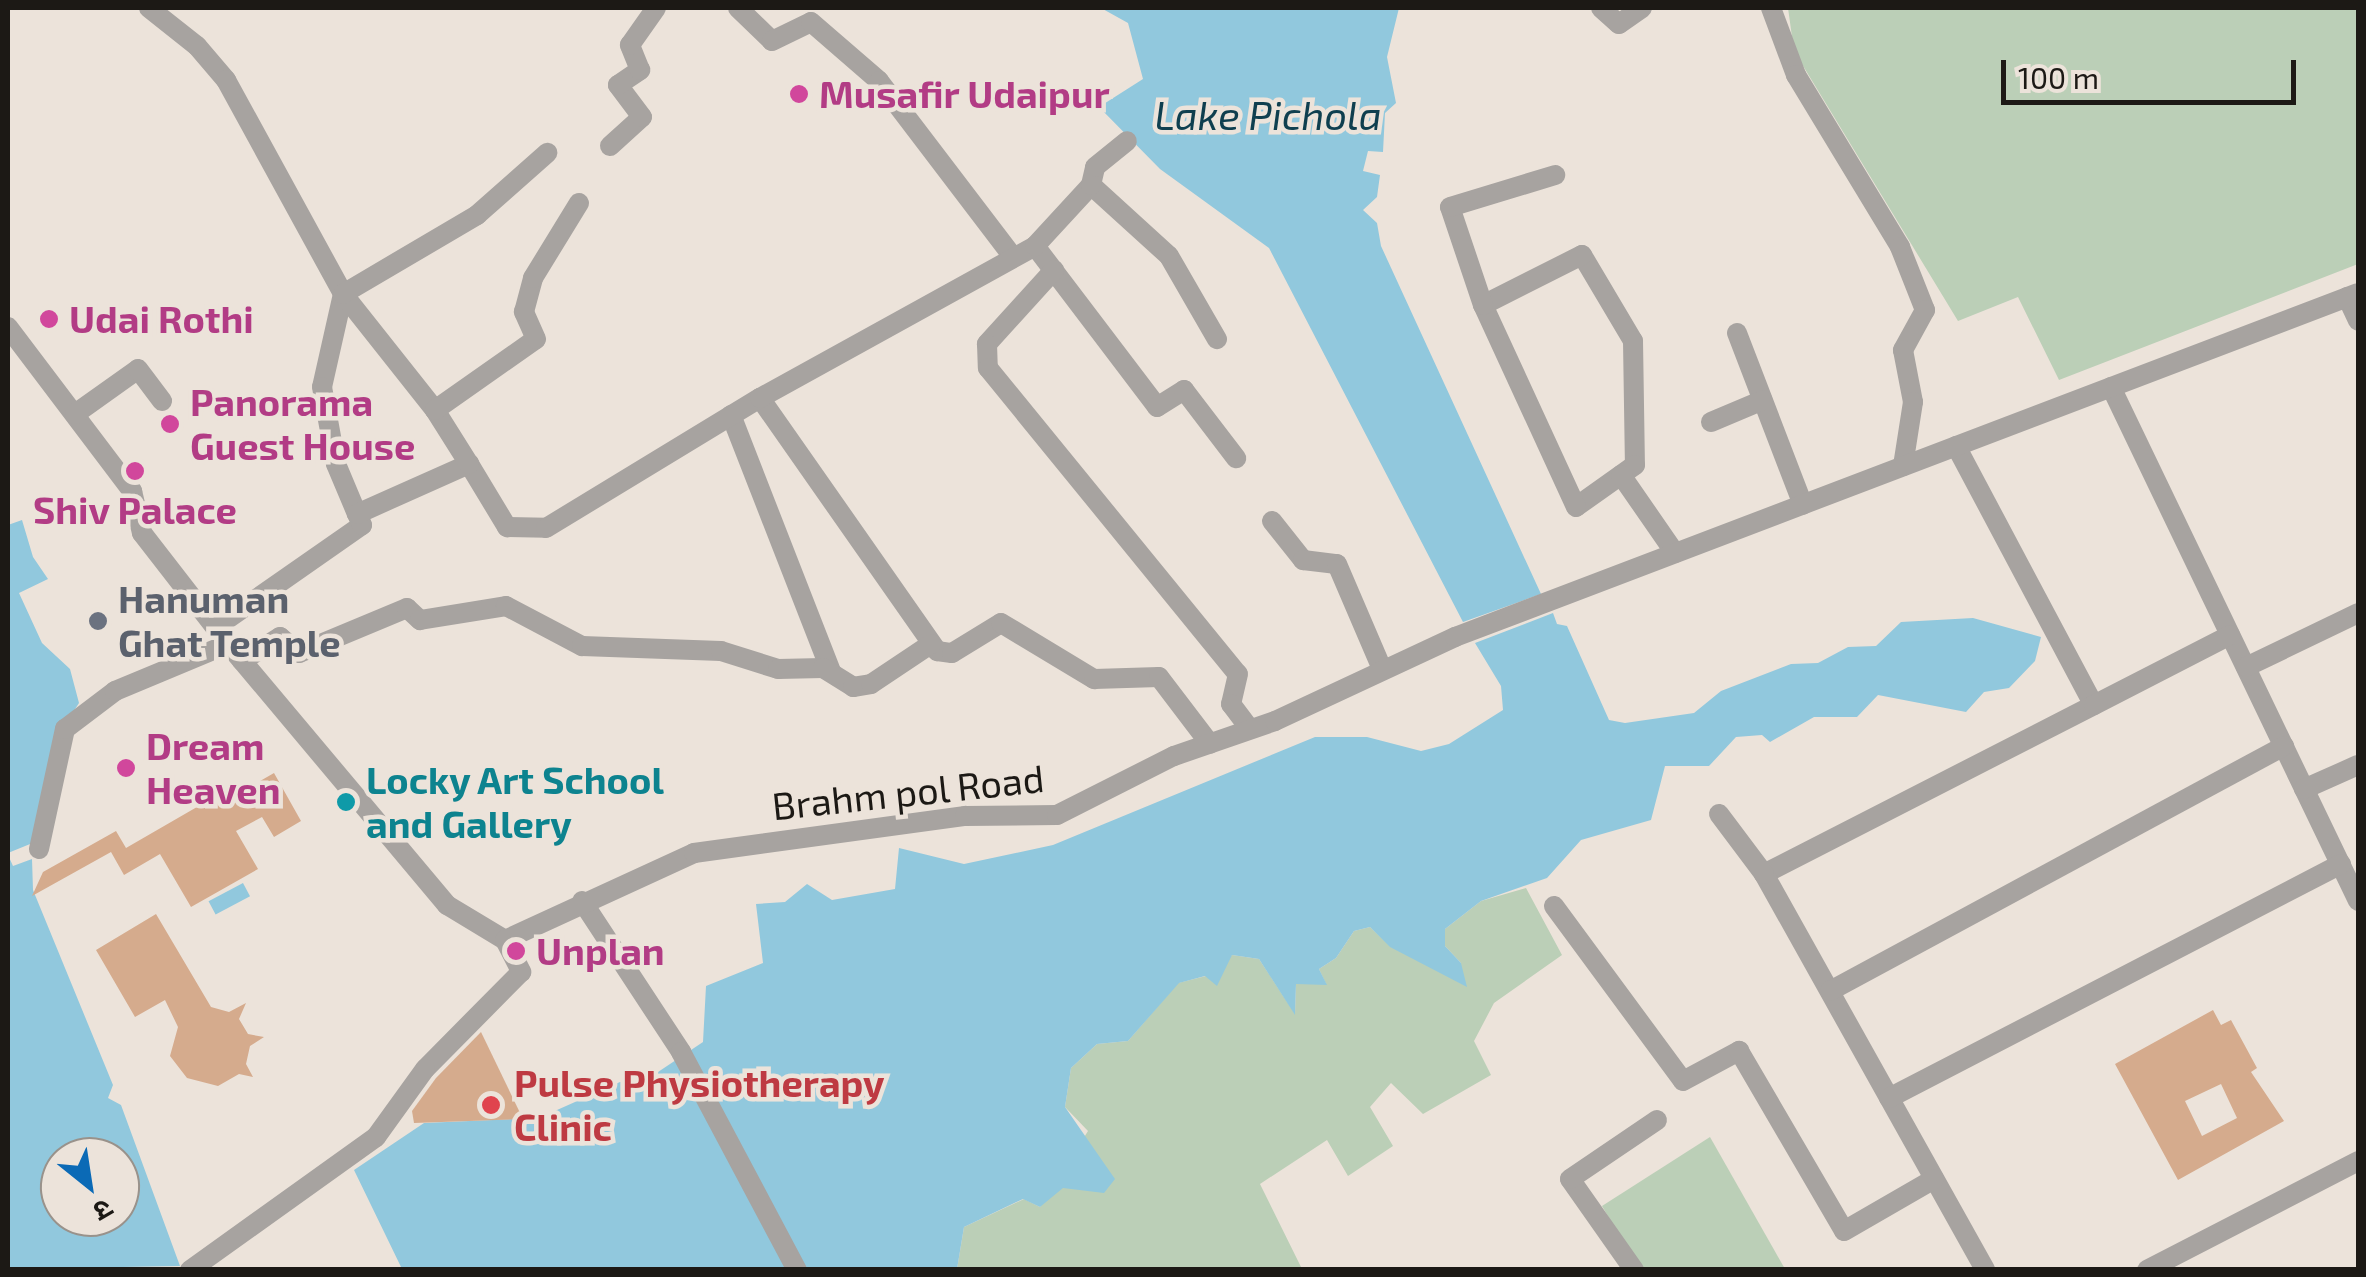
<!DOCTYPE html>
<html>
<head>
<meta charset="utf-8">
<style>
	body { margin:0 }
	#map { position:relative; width:2366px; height:1277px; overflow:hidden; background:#ece3da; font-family:"Exo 2","Noto Sans Devanagari",sans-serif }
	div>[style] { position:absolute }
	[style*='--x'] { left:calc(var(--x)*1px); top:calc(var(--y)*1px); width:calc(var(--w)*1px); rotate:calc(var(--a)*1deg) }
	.green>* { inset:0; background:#bbcfb7 }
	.water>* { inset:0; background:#91c8dd; transform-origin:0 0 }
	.building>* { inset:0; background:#d5ab8d }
	.minor>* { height:20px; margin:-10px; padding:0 10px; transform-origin:10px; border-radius:10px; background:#a7a3a0 }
	.dots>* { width:28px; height:28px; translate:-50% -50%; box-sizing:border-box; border:5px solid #ece3da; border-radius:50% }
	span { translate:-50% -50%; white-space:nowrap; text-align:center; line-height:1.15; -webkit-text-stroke:9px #ece3da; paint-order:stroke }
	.hotel-label { font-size:38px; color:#b23c85; font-weight:700 }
	.left { translate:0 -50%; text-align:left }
	.worship-label { font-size:38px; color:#5b616d; font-weight:700 }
	.culture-label { font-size:38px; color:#0d838f; font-weight:700 }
	.street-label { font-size:38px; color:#1c1915 }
	.health-label { font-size:38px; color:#be3a42; font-weight:700 }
	.water-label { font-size:40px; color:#0f3f4f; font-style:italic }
	.frame { position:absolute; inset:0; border:10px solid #1c1915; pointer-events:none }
	.north { position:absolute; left:40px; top:1137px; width:100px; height:100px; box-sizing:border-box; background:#ece3da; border:2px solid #99928b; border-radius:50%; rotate:150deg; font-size:28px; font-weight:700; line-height:40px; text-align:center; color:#1c1915 }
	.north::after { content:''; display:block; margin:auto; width:35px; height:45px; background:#0b6ab6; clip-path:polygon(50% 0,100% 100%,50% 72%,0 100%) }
	.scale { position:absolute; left:2001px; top:60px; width:295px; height:45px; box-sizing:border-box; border:5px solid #1c1915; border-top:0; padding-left:12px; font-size:30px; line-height:35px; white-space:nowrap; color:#1c1915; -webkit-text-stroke:8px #ece3da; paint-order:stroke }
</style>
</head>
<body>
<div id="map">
	<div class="green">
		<div style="clip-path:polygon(1788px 8px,2358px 8px,2358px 264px,2059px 380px,2018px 297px,1958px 321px,1794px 51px)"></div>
		<div style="clip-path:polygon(1526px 888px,1562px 955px,1494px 1003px,1474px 1041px,1491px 1075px,1423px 1114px,1391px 1083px,1370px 1107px,1393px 1146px,1348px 1176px,1327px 1140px,1260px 1184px,1302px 1269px,957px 1269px,964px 1227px,1024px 1199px,1040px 1207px,1088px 1131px,1065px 1107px,1071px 1068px,1097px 1044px,1128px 1041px,1178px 983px,1206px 976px,1232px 955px,1259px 959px,1295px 1014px,1296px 984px,1326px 984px,1319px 969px,1336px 958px,1354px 931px,1370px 927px,1391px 947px,1461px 963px,1445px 946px,1445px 929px,1481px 901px)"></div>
		<div style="clip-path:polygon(1710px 1137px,1785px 1269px,1639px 1269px,1602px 1206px)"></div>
	</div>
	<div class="water">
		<div style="clip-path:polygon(1101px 8px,1399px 8px,1387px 57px,1396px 103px,1385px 113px,1383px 152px,1368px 151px,1363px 171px,1380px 175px,1377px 197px,1363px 210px,1377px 223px,1381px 246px,1541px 594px,1463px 622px,1269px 248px,1160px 169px,1099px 107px,1143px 79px,1128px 23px)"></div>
		<div style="clip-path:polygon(22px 520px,33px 557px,48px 579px,19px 593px,42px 643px,70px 669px,79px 703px,62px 729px,35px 842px,8px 853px,8px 525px)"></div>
		<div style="clip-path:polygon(1553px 613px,1557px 624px,1567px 626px,1609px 720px,1625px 723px,1694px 713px,1721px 691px,1791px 664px,1818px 663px,1848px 647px,1876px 646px,1901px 622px,1973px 618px,2041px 637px,2035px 661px,2009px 688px,1984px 692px,1966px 712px,1878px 695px,1857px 717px,1814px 717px,1770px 742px,1762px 735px,1736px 737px,1709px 766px,1665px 766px,1651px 820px,1581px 840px,1547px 878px,1481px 901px,1445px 929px,1445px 946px,1461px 963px,1467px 987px,1390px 947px,1370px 927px,1354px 931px,1336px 958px,1319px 969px,1327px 985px,1296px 984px,1295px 1015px,1259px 959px,1232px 955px,1217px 986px,1205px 976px,1179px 983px,1128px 1041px,1097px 1044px,1071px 1068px,1065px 1107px,1115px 1179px,1104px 1193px,1063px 1188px,1040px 1207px,1023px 1199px,964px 1227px,957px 1269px,402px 1269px,354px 1170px,424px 1123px,539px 1118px,620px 1082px,643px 1082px,703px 1042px,706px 986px,763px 963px,756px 904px,785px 902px,807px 884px,832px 900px,895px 889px,899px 848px,964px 864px,1053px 845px,1315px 737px,1367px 737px,1421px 751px,1449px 744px,1503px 710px,1501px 686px,1475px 643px)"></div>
		<div style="clip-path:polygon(evenodd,8px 855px,13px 866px,32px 859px,33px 890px,113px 1085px,108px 1098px,121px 1105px,180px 1266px,8px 1269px,8px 855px,60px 1157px,120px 1157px,120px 1217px,60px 1217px,60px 1157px)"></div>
		<div style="left:243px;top:883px;width:15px;height:39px;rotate:62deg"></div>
	</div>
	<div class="building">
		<div style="clip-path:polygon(274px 773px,301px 821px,274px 837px,262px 817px,236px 831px,258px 869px,191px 907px,160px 854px,124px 875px,111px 852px,32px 896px,43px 872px,116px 831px,126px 848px,216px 796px,220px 804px)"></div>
		<div style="clip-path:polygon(156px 914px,211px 1007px,229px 1012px,246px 1003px,239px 1019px,248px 1034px,264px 1037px,250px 1046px,246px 1064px,253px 1077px,239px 1074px,218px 1086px,187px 1078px,170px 1056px,178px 1027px,165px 1000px,135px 1017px,96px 950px)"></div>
		<div style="clip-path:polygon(evenodd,2213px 1010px,2221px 1025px,2231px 1020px,2257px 1068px,2251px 1072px,2284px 1121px,2178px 1180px,2115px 1064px,2213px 1010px,2221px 1084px,2237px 1118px,2202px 1136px,2185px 1101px,2221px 1084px)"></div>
		<div style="clip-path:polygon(481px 1032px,523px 1119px,414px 1123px,412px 1111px,436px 1078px)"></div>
	</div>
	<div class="minor">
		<div style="--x:149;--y:8;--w:61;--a:38.4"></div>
		<div style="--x:197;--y:46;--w:45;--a:49.5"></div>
		<div style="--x:226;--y:80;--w:244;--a:61.3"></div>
		<div style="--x:343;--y:294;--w:95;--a:102.7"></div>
		<div style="--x:322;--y:387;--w:78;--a:79.7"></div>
		<div style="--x:336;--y:464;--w:54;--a:67.2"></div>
		<div style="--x:738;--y:8;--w:47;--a:44.1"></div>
		<div style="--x:772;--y:41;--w:43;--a:-26"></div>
		<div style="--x:811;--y:22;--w:90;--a:40.9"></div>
		<div style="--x:879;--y:81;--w:218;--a:52.7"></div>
		<div style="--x:1601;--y:8;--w:24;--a:42"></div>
		<div style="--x:1619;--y:24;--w:28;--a:-35"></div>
		<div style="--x:1771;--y:8;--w:72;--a:69.5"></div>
		<div style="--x:1796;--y:75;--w:201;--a:58.8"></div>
		<div style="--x:1900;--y:247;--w:68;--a:68.4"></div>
		<div style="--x:1925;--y:310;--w:46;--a:118.8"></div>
		<div style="--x:1903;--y:350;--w:53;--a:79.1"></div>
		<div style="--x:1913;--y:402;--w:65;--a:98.9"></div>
		<div style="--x:610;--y:146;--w:43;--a:-42.2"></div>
		<div style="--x:642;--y:117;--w:40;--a:-127"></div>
		<div style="--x:618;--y:85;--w:27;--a:-34"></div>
		<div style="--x:640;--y:70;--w:27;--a:-112"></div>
		<div style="--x:630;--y:45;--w:45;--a:-54.9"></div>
		<div style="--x:1091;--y:185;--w:105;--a:42.3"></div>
		<div style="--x:1169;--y:256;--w:96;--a:60"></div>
		<div style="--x:1035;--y:246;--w:202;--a:52.8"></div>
		<div style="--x:1157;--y:407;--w:32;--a:-32"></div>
		<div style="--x:1184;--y:390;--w:86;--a:52.6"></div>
		<div style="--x:1582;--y:255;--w:100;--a:59.3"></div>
		<div style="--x:1633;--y:341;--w:124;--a:89.1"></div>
		<div style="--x:1635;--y:465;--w:72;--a:144.6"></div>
		<div style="--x:1576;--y:507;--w:222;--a:-114.7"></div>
		<div style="--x:1483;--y:305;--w:111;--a:-26.8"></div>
		<div style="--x:1054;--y:270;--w:100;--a:132.2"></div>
		<div style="--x:987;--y:344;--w:24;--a:88"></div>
		<div style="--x:988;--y:368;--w:395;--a:50.8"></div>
		<div style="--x:1238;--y:674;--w:31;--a:103"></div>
		<div style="--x:1231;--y:704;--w:31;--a:53"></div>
		<div style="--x:2347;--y:297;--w:26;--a:65"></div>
		<div style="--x:1483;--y:305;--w:103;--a:-108.6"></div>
		<div style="--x:1450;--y:207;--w:110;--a:-16.9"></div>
		<div style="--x:8;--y:327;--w:206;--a:52.9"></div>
		<div style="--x:132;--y:491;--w:43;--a:76.6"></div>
		<div style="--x:142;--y:533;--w:140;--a:52.2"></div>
		<div style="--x:228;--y:644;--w:341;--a:50"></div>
		<div style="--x:447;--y:905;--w:68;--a:31.1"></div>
		<div style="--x:505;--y:940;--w:36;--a:63"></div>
		<div style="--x:521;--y:972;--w:136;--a:134.7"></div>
		<div style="--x:425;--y:1069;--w:84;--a:125.8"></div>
		<div style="--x:376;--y:1137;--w:229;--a:144.4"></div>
		<div style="--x:1737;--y:333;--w:184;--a:69"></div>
		<div style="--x:2111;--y:387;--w:570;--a:64.33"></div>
		<div style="--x:760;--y:398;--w:309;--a:55"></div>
		<div style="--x:937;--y:651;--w:15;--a:8"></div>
		<div style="--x:952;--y:653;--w:57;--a:-31.5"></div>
		<div style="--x:1001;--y:623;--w:109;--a:31.1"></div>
		<div style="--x:1094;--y:679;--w:65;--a:-1.8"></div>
		<div style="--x:1159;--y:677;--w:84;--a:52.7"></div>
		<div style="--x:435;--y:410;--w:148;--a:-128.4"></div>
		<div style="--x:343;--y:294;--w:156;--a:-30.5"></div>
		<div style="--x:477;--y:215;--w:94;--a:-41.5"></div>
		<div style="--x:75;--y:414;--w:77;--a:-35.5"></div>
		<div style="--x:138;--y:369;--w:40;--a:53"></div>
		<div style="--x:731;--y:415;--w:275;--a:68.7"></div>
		<div style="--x:1711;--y:422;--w:56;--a:-22.9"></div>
		<div style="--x:1956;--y:446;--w:293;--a:62"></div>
		<div style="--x:2094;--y:705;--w:371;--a:152.9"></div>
		<div style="--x:1764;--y:874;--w:453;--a:60.8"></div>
		<div style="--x:469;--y:464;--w:74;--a:58.9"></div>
		<div style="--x:507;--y:527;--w:39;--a:1"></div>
		<div style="--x:546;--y:528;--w:250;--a:-31.3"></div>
		<div style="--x:760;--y:398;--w:314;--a:-28.9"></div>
		<div style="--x:1035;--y:246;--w:83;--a:-47.4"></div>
		<div style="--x:1091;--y:185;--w:18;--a:-77"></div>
		<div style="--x:1095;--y:167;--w:41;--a:-39.1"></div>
		<div style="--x:1621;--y:475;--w:95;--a:55.3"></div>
		<div style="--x:1272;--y:521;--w:50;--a:51.5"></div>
		<div style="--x:1303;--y:560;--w:34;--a:7"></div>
		<div style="--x:1337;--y:564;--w:114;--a:66.8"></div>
		<div style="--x:216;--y:627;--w:178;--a:-34.9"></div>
		<div style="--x:362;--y:525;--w:12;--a:-114"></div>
		<div style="--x:357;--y:514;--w:123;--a:-24.1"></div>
		<div style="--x:469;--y:464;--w:64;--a:-122.2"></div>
		<div style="--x:435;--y:410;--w:123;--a:-35.1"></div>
		<div style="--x:536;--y:339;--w:30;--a:-114"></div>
		<div style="--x:524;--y:312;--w:35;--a:-75"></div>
		<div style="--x:533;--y:278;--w:88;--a:-58.5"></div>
		<div style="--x:242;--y:661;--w:45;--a:-32.3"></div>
		<div style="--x:280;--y:637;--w:25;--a:40"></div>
		<div style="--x:299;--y:653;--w:117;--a:-22.6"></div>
		<div style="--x:407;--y:608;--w:18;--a:43"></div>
		<div style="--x:420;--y:620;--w:87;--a:-9.2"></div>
		<div style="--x:506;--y:606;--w:86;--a:27.8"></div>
		<div style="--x:582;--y:646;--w:139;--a:2.1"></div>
		<div style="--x:721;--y:651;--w:60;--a:17.5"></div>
		<div style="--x:778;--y:669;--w:45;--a:-1.3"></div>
		<div style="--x:823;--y:668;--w:36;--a:32"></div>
		<div style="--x:853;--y:687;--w:18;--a:-9"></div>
		<div style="--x:871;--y:684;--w:72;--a:-33.7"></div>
		<div style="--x:2246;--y:667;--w:124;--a:-25.7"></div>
		<div style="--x:2094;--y:705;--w:153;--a:-27.2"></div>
		<div style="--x:2304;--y:789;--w:59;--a:-24"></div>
		<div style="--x:1719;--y:814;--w:75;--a:53.1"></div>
		<div style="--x:39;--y:849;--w:123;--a:-77.8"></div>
		<div style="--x:65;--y:729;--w:63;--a:-37.2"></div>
		<div style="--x:115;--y:691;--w:122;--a:-22.6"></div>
		<div style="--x:582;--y:901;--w:181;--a:56.7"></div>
		<div style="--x:681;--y:1052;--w:247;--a:62"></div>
		<div style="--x:1554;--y:906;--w:217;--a:53.6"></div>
		<div style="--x:1683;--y:1081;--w:64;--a:-28.2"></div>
		<div style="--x:1739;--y:1051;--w:208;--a:59.7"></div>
		<div style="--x:1844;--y:1231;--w:104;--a:-30"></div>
		<div style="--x:505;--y:940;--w:208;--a:-24.7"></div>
		<div style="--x:694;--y:853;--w:274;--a:-7.8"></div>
		<div style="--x:965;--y:816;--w:92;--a:-0.6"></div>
		<div style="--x:1057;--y:815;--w:131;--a:-26.8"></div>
		<div style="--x:1174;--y:756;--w:107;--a:-19.1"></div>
		<div style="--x:1275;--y:721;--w:199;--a:-25"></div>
		<div style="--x:1455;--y:637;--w:966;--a:-20.85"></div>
		<div style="--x:1830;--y:991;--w:516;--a:-28.35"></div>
		<div style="--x:1889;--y:1098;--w:509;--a:-27.37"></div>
		<div style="--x:1634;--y:1270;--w:111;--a:-125.1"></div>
		<div style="--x:1570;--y:1179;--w:105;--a:-34.1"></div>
		<div style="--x:2147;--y:1270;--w:237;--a:-27.3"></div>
	</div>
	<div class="dots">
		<div style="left:799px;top:94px;background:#d1479c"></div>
		<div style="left:49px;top:319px;background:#d1479c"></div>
		<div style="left:170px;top:424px;background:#d1479c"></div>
		<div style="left:135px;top:471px;background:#d1479c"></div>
		<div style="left:98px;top:621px;background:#6b7280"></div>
		<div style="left:126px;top:768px;background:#d1479c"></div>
		<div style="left:346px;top:802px;background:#0f9aa8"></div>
		<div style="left:516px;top:951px;background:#d1479c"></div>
		<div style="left:491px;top:1105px;background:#e0444e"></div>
	</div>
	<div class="hotel-label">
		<span class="left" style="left:819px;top:94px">Musafir Udaipur</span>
		<span class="left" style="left:69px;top:319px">Udai Rothi</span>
		<span class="left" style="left:190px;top:424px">Panorama<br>Guest House</span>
		<span style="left:135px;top:510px">Shiv Palace</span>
		<span class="left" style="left:146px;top:768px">Dream<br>Heaven</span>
		<span class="left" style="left:536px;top:951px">Unplan</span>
	</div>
	<div class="worship-label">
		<span class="left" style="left:118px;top:621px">Hanuman<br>Ghat Temple</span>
	</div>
	<div class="culture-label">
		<span class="left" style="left:366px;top:802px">Locky Art School<br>and Gallery</span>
	</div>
	<div class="street-label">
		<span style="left:908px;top:792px;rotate:-6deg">Brahm pol Road</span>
	</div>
	<div class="health-label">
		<span class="left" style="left:514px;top:1105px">Pulse Physiotherapy<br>Clinic</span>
	</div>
	<div class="water-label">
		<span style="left:1268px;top:114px">Lake Pichola</span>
	</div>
	<div class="frame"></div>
	<div class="north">उ</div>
	<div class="scale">100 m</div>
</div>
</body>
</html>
